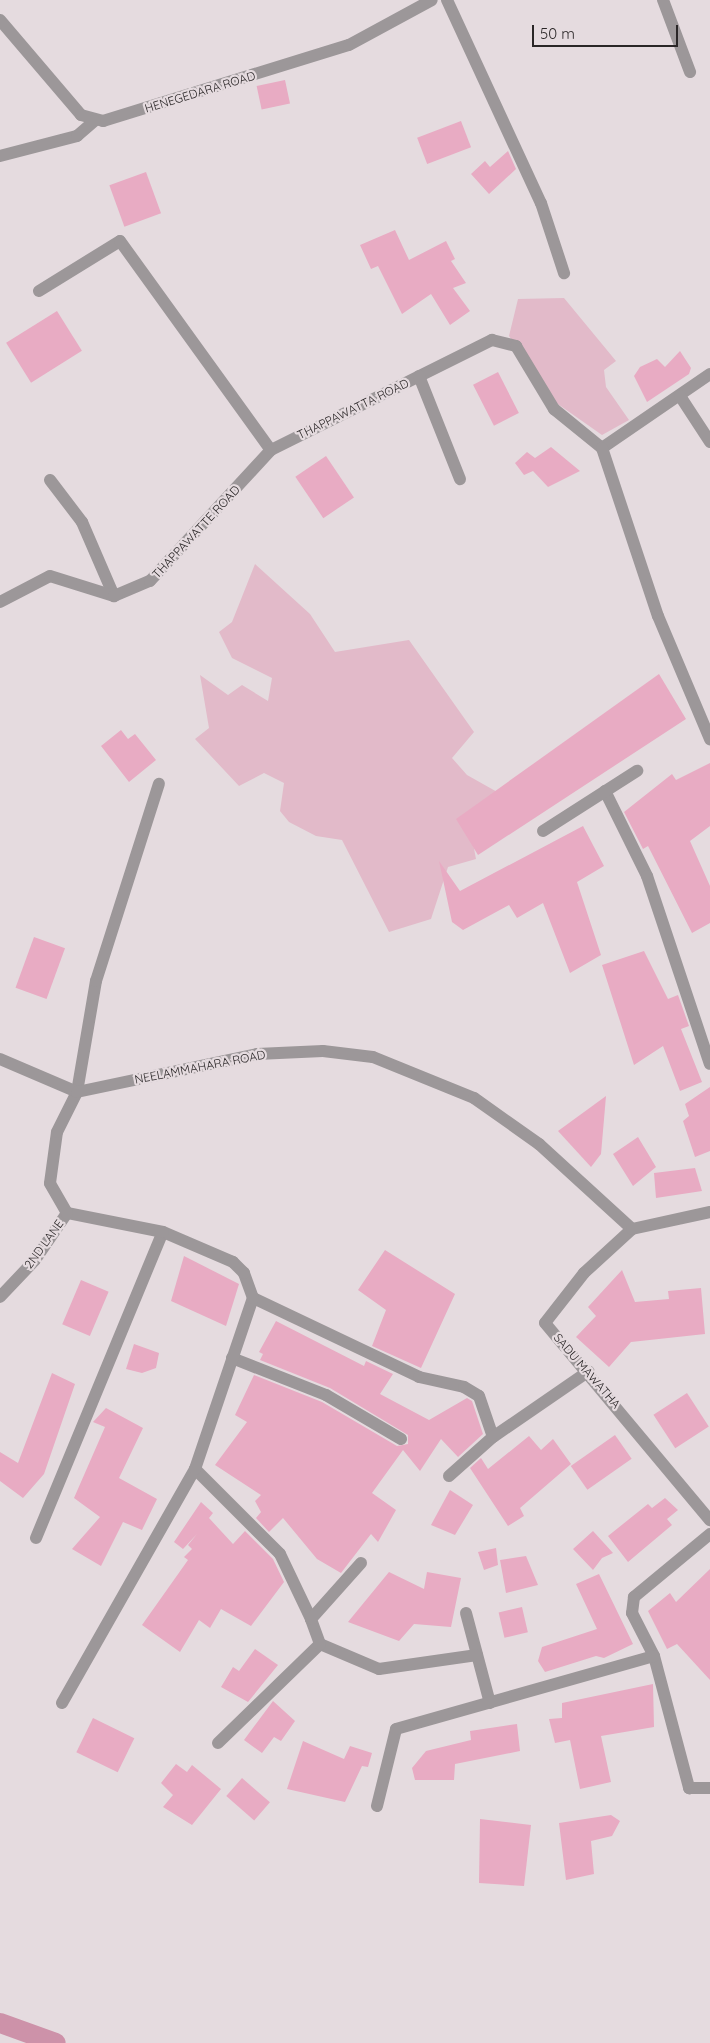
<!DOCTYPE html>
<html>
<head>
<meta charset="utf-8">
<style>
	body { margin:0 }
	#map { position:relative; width:710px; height:2043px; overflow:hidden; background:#e5dbdf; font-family:Quicksand,sans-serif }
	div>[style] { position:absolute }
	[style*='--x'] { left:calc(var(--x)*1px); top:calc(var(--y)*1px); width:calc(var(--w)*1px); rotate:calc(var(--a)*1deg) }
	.green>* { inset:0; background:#e2bac9 }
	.canal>* { height:20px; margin:-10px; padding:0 10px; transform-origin:10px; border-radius:10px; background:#cd92a9 }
	.building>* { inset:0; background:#e8abc3; transform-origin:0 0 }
	.minor>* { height:12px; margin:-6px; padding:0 6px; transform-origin:6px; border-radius:6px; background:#9c9799 }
	.tertiary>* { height:12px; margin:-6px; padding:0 6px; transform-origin:6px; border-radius:6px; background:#9c9799 }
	span { translate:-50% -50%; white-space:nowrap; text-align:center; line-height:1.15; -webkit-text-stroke:4.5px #e5dbdf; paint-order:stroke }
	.street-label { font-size:12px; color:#2a2627 }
	.scale { position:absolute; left:532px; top:25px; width:146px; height:22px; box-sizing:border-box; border:2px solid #2a2627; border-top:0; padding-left:6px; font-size:15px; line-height:18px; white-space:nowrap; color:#2a2627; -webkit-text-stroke:4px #e5dbdf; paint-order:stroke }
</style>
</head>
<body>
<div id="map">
	<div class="green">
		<div style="clip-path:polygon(564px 298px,616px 361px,604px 370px,606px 387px,629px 420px,602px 435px,555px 402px,509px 336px,518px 299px)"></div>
		<div style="clip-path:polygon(255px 564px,310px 614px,335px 652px,409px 640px,474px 732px,452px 758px,467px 775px,499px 793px,468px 817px,476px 859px,448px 867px,431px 919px,389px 932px,342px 840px,316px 836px,289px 822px,280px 811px,284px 783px,264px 773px,239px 786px,195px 739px,209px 728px,200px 675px,228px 695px,242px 685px,268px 701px,272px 678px,232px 658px,219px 632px,232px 622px)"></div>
	</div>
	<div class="canal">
		<div style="--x:0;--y:2023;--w:59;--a:19.7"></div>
	</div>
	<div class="building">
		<div style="left:285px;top:80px;width:24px;height:29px;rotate:78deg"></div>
		<div style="left:461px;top:121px;width:28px;height:47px;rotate:69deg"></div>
		<div style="clip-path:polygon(508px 151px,516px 169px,489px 194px,471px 174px,485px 161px,490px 167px)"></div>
		<div style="left:146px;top:172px;width:44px;height:39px;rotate:70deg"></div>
		<div style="clip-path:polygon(395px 230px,409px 260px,446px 241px,455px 259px,451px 261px,466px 283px,453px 288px,470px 311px,450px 325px,431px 294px,402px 314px,378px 266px,371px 269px,360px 245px)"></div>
		<div style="left:57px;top:311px;width:47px;height:60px;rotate:58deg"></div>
		<div style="clip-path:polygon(680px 351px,691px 368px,689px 374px,647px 402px,634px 376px,640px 367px,657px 359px,665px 367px)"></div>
		<div style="left:498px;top:372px;width:46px;height:28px;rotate:63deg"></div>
		<div style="clip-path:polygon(551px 447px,580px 471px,548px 487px,533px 471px,524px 475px,515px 463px,527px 452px,535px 458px)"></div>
		<div style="left:326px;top:456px;width:50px;height:37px;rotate:56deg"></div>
		<div style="clip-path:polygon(659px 674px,686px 719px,478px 855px,456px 819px)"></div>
		<div style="clip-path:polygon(121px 730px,128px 739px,135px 734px,156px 760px,129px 782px,101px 746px)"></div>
		<div style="clip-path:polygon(710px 763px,710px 826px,690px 841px,710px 886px,710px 923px,692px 933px,648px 846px,643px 849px,624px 812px,672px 774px,676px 780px)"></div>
		<div style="clip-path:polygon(583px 826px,604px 866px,577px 882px,601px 955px,570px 973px,543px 903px,517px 918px,509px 905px,463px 930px,452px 922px,439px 861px,460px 891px)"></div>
		<div style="left:34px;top:937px;width:33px;height:54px;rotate:20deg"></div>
		<div style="clip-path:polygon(644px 951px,668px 999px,678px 995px,689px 1026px,681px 1029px,702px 1082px,680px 1091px,663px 1046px,634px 1065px,602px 965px)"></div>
		<div style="clip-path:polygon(710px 1087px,710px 1151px,695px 1157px,683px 1121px,689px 1116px,685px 1104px)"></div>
		<div style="clip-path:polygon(606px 1096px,601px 1154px,591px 1167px,558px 1131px)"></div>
		<div style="clip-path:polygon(638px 1137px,656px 1167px,633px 1186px,613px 1154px)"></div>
		<div style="clip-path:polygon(695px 1168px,702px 1191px,656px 1198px,654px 1173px)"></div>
		<div style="clip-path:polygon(385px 1250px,455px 1294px,421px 1368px,372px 1346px,386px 1310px,358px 1290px)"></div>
		<div style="clip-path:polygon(184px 1256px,239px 1284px,226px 1326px,171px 1301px)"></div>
		<div style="clip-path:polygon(622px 1270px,635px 1302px,669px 1299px,668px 1291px,701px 1288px,705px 1334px,631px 1342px,609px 1367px,576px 1337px,596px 1316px,588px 1307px)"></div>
		<div style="left:81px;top:1280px;width:30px;height:48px;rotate:23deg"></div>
		<div style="clip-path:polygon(276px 1321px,364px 1366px,366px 1361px,393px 1374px,380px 1394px,429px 1420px,467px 1398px,472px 1401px,483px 1434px,458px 1457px,441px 1439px,420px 1471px,403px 1450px,372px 1493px,396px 1510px,378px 1542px,371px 1534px,341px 1573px,317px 1559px,283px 1518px,269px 1532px,256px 1518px,261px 1512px,255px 1501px,261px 1495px,215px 1465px,247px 1422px,235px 1415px,254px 1375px,322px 1402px,397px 1446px,408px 1444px,408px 1435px,330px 1388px,260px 1360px,263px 1354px,259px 1352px)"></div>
		<div style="clip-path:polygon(134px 1344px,159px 1353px,156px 1368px,142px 1373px,126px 1369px)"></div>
		<div style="clip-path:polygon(52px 1373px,75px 1384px,44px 1474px,23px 1498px,0 1481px,0 1452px,18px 1463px)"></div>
		<div style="left:687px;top:1393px;width:40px;height:40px;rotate:57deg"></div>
		<div style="clip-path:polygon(106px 1408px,143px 1428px,119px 1478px,157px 1499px,142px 1530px,123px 1522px,101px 1566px,72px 1549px,100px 1517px,74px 1498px,105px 1427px,93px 1422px)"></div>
		<div style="left:615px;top:1435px;width:29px;height:54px;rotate:55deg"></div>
		<div style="clip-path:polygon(529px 1436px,541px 1450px,553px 1439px,571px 1464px,520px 1508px,524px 1516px,508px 1526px,470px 1468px,481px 1458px,488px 1469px)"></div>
		<div style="clip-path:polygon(450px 1490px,473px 1505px,455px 1535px,431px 1525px)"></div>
		<div style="clip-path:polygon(665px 1498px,678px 1510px,667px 1519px,672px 1525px,628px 1562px,608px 1536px,648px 1504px,652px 1508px)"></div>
		<div style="clip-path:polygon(201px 1502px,213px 1513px,209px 1518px,233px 1544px,245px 1531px,273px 1559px,284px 1582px,251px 1626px,221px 1609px,210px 1628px,199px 1620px,180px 1652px,142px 1625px,188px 1560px,184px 1557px,192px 1549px,188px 1545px,197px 1534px,183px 1549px,174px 1542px)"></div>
		<div style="clip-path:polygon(593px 1531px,613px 1553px,602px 1558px,593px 1570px,573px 1549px)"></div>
		<div style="clip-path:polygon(496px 1548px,498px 1565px,484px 1570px,478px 1552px)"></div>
		<div style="clip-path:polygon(526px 1556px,538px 1585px,506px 1593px,500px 1560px)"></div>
		<div style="clip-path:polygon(710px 1569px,710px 1680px,677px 1644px,667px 1649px,648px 1611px,670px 1593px,676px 1602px)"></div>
		<div style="clip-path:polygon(389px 1572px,424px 1589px,427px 1572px,461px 1578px,451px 1627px,414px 1624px,399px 1641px,348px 1622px)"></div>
		<div style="clip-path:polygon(599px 1574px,633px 1644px,604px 1658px,596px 1656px,545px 1672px,538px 1661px,542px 1647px,597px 1629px,576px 1584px)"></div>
		<div style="left:522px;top:1607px;width:26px;height:24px;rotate:77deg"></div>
		<div style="clip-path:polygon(255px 1649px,278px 1665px,248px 1702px,221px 1687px,233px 1667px,239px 1671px)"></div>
		<div style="clip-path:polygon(653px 1684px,654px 1727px,601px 1736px,611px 1782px,580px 1789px,570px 1740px,555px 1743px,549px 1719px,562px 1718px,562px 1703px)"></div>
		<div style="clip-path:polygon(273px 1701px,295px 1721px,281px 1741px,274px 1737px,262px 1753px,244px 1740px)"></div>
		<div style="left:93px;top:1718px;width:46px;height:38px;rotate:26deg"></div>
		<div style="clip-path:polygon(517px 1724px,520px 1751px,455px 1764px,454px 1780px,415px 1780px,412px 1768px,426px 1751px,471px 1740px,470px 1731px)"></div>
		<div style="clip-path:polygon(303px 1741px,344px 1759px,350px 1746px,372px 1753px,368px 1767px,362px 1766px,345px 1802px,287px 1789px)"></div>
		<div style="clip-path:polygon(176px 1764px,187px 1772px,192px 1765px,221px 1789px,192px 1825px,163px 1807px,173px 1795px,161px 1783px)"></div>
		<div style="left:242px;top:1778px;width:37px;height:24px;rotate:41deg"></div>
		<div style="clip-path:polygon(611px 1815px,620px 1821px,612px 1836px,591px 1841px,594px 1874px,566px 1880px,559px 1823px)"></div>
		<div style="clip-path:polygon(480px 1819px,531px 1825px,524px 1886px,479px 1883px)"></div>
	</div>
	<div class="minor">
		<div style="--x:447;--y:0;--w:224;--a:65.2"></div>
		<div style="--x:541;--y:203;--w:74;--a:71.8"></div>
		<div style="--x:663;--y:0;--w:77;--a:69.4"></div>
		<div style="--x:0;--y:20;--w:125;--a:49.5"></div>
		<div style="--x:81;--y:115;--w:23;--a:15"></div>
		<div style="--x:103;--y:121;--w:257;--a:-17.2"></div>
		<div style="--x:349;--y:45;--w:94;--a:-28.5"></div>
		<div style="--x:0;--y:156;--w:80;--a:-14.6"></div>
		<div style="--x:77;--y:136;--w:23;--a:-41"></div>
		<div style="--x:39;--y:291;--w:95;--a:-31.7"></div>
		<div style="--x:120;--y:241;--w:258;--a:54.2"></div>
		<div style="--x:271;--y:450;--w:247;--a:-26.5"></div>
		<div style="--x:492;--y:340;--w:25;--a:14"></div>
		<div style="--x:516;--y:346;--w:74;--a:58.9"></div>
		<div style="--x:554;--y:409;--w:62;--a:39.1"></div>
		<div style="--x:602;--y:448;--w:131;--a:-34.4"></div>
		<div style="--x:419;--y:376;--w:111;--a:68.3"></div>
		<div style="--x:680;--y:396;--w:55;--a:56.9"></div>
		<div style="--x:602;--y:448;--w:177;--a:71.6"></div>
		<div style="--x:658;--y:616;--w:134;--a:67.1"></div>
		<div style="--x:50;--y:480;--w:53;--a:52.7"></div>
		<div style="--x:82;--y:522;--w:81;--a:66.6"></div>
		<div style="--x:0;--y:602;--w:56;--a:-27.5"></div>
		<div style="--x:50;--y:576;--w:67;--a:17.4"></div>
		<div style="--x:114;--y:596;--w:39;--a:-23"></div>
		<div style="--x:150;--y:581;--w:178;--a:-47.3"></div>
		<div style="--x:605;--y:791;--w:95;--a:63.7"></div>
		<div style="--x:647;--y:876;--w:198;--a:71.5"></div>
		<div style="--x:543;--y:831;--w:112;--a:-32.6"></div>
		<div style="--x:632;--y:1229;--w:65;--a:137.5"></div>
		<div style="--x:584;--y:1273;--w:63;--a:128"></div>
		<div style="--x:545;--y:1323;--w:257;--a:50.1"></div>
		<div style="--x:0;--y:1297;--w:51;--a:-46.6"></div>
		<div style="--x:35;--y:1260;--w:57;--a:-55.8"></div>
		<div style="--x:253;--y:1298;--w:184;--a:25.4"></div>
		<div style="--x:419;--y:1377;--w:46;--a:12.5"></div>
		<div style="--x:464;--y:1387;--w:17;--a:31"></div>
		<div style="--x:479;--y:1396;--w:43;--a:71.1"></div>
		<div style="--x:232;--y:1358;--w:101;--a:21.5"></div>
		<div style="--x:326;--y:1395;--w:87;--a:30.4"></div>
		<div style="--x:195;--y:1469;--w:120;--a:45"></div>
		<div style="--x:280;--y:1554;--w:72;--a:64.5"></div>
		<div style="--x:449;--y:1476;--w:59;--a:-41.6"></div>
		<div style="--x:493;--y:1437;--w:116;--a:-34.5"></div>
		<div style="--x:710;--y:1534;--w:99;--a:140.3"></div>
		<div style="--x:634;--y:1597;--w:16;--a:97"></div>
		<div style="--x:632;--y:1613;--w:48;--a:62.9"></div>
		<div style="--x:654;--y:1656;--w:137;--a:75.1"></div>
		<div style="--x:689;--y:1788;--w:21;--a:0"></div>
		<div style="--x:36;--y:1538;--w:331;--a:-67.5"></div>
		<div style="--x:466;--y:1613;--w:93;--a:75.1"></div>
		<div style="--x:320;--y:1644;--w:64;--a:23"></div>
		<div style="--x:379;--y:1669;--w:99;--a:-8.1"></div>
		<div style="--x:62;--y:1703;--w:269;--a:-60.4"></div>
		<div style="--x:195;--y:1469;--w:181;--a:-71.3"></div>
		<div style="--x:253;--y:1298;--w:27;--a:-110"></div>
		<div style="--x:244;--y:1273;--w:16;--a:-135"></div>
		<div style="--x:233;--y:1262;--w:76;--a:-156.8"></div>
		<div style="--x:163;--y:1232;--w:98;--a:-168.8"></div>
		<div style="--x:67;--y:1213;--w:34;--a:-120"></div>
		<div style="--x:50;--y:1183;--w:51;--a:-82.2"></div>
		<div style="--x:57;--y:1132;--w:45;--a:-63.4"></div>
		<div style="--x:77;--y:1092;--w:113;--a:-80.3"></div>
		<div style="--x:96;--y:981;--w:207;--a:-72.3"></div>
		<div style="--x:218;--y:1743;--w:142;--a:-44.1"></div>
		<div style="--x:320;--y:1644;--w:27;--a:-110"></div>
		<div style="--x:311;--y:1619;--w:75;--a:-48.2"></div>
		<div style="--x:377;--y:1806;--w:79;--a:-76.1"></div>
		<div style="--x:396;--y:1729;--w:268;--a:-15.8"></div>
	</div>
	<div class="tertiary">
		<div style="--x:0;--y:1059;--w:84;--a:23.2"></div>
		<div style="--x:77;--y:1092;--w:184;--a:-11.9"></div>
		<div style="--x:257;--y:1054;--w:66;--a:-2.6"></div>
		<div style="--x:323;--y:1051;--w:50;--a:6.8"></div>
		<div style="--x:373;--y:1057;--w:109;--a:22.1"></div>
		<div style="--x:474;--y:1098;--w:80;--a:35.3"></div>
		<div style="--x:539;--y:1144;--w:126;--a:42.4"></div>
		<div style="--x:632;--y:1229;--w:80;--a:-12.3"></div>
	</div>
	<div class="street-label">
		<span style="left:200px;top:92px;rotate:-17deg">HENEGEDARA ROAD</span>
		<span style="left:353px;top:409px;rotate:-26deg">THAPPAWATTA ROAD</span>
		<span style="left:196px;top:532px;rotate:-47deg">THAPPAWATTE ROAD</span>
		<span style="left:200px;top:1067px;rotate:-11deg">NEELAMMAHARA ROAD</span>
		<span style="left:44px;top:1244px;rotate:-54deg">2ND LANE</span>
		<span style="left:587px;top:1371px;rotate:49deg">SADU MAWATHA</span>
	</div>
	<div class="scale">50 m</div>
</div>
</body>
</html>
